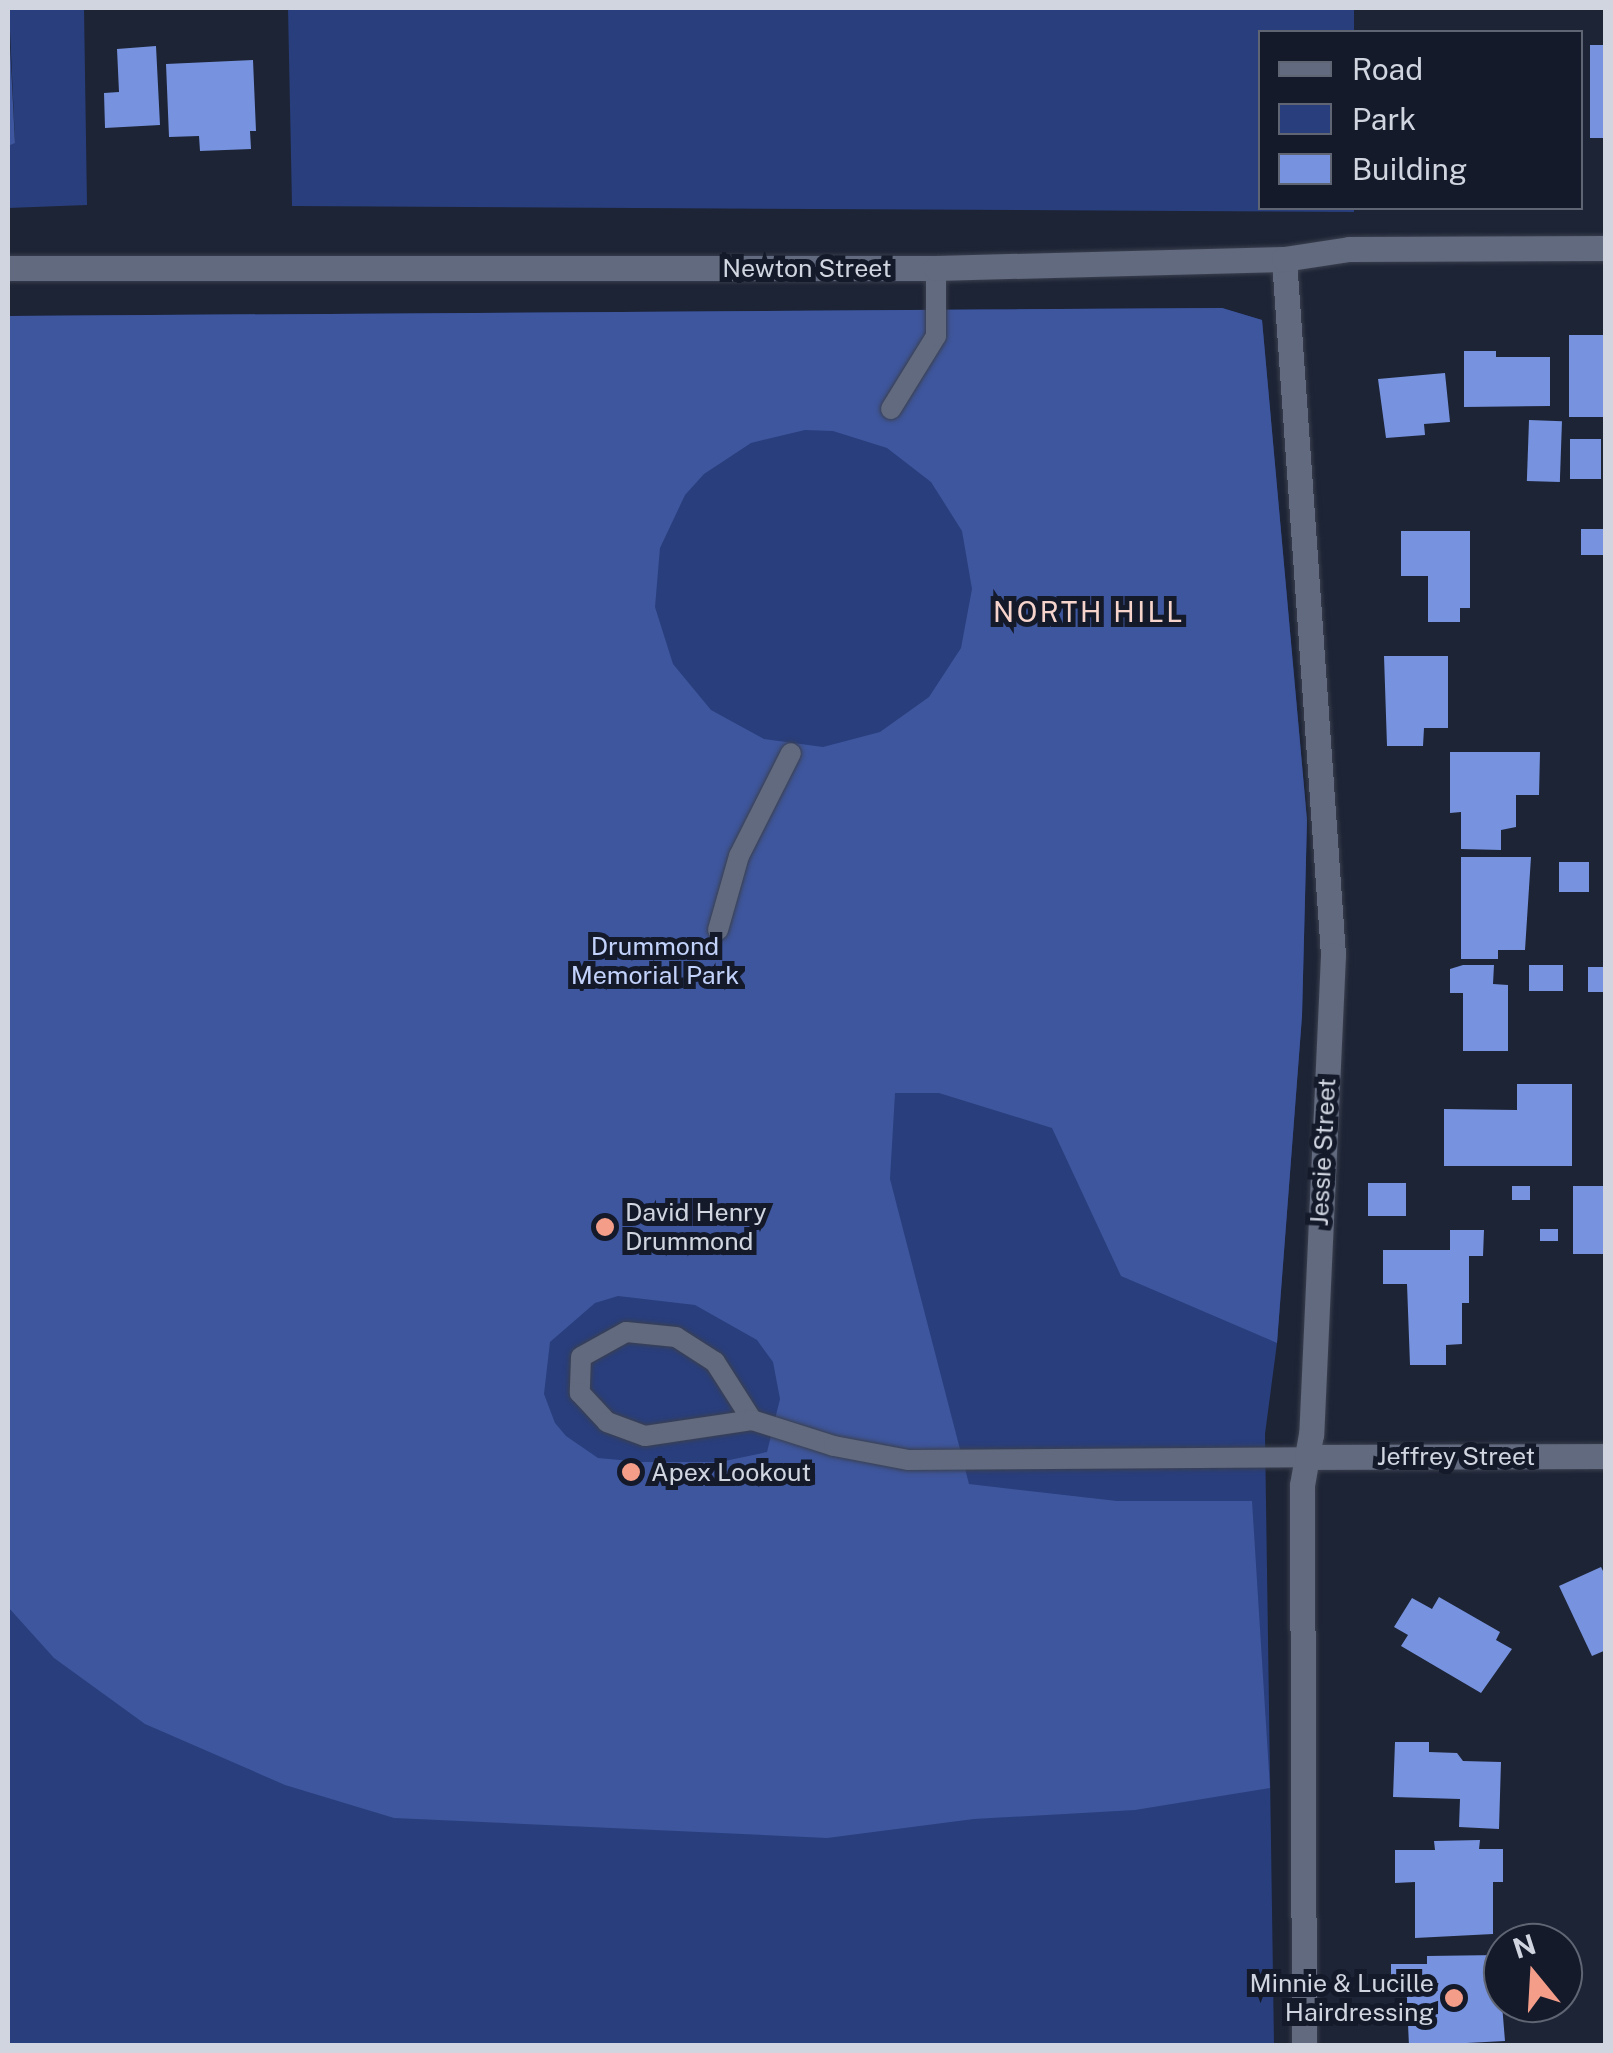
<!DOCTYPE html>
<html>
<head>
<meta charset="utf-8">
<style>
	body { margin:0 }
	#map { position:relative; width:1613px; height:2053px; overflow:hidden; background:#1d2435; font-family:"Public Sans",sans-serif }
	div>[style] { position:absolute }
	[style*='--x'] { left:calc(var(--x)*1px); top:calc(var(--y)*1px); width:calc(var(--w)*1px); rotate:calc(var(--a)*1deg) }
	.green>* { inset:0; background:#293e7c }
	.forest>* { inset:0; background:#3e569d }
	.building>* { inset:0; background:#7793df; transform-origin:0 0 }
	.roads { filter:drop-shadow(0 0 2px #3b404f) drop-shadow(0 0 2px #3b404f) }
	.service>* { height:20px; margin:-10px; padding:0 10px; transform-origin:10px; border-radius:10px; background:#616a7e }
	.minor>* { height:25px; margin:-12.5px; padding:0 12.5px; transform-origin:12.5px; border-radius:12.5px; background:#616a7e }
	.dots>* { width:28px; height:28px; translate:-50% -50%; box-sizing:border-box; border:5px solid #141a2a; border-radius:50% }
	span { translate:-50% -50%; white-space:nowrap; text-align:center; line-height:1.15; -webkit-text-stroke:10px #141a2a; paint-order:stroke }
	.street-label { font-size:25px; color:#d0d5e0 }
	.park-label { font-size:25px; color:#c2d2fb }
	.poi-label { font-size:25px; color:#d0d5e0 }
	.left { translate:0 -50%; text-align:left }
	.right { translate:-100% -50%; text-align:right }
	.neighbourhood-label { font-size:28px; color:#f6d3cb; letter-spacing:2.5px }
	.frame { position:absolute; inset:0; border:10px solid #d0d5e0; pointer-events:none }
	.legend { position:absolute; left:1258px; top:30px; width:325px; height:180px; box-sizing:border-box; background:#141a2a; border:2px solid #5f6573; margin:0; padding:12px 18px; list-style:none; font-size:30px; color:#d0d5e0 }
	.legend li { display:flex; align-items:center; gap:20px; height:50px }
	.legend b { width:50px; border:2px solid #5f6573 }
	.north { position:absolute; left:1483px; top:1923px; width:100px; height:100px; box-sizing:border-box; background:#141a2a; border:2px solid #5f6573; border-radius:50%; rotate:342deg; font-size:28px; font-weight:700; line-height:40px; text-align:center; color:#d0d5e0 }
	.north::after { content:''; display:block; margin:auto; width:35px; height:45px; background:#f49e8a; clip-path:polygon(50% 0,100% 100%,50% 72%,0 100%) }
</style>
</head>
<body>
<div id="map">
	<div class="green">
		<div style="clip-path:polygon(9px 8px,84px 8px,87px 205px,8px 208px,8px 146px,15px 142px)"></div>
		<div style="clip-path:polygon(288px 8px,1354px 8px,1354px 32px,1260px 32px,1260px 208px,1354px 208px,1354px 212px,292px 206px)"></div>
		<div style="clip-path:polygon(1222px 308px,1262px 320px,1307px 820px,1302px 1016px,1277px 1343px,1265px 1434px,1274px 2045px,8px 2045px,8px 316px)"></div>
	</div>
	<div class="forest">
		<div style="clip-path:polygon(8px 8px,15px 143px,8px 146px)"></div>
		<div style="clip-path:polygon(evenodd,1222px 308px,1262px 320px,1307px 820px,1302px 1016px,1277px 1343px,1121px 1276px,1052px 1128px,939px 1093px,895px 1093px,890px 1179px,969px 1484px,1117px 1501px,1252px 1501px,1270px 1788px,1135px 1810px,974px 1819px,827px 1838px,394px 1818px,285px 1785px,145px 1724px,54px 1658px,8px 1607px,8px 316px,1222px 308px,805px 430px,833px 431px,887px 448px,931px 482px,962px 531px,972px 589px,961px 648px,929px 697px,880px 732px,823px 747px,764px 739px,711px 710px,673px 664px,655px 607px,660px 548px,685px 495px,704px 474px,751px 443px,805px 430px,1222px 308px,618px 1296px,695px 1305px,757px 1340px,773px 1362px,780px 1399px,767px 1452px,720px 1462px,642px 1462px,598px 1458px,566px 1436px,555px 1423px,544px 1394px,550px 1342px,595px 1303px,618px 1296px)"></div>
	</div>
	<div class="building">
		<div style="left:1590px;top:45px;width:16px;height:93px"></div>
		<div style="clip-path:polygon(156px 46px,160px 125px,105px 128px,104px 93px,119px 92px,117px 49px)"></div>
		<div style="clip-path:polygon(253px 60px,256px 131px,250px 131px,251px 149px,200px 151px,199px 136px,169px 137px,166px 64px)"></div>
		<div style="left:1569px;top:335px;width:37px;height:82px"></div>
		<div style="clip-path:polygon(1464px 351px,1496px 351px,1496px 357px,1550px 357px,1550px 406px,1464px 407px)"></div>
		<div style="clip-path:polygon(1445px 373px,1450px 422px,1424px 424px,1425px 435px,1386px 438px,1378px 379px)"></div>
		<div style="left:1529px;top:420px;width:33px;height:61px;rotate:2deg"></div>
		<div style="left:1570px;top:439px;width:31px;height:40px"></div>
		<div style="left:1581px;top:529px;width:25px;height:26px"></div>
		<div style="clip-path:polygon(1401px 531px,1470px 531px,1470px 608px,1460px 608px,1460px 622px,1428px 622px,1428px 576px,1401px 576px)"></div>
		<div style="clip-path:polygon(1384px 656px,1448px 656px,1448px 728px,1424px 728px,1423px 746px,1387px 746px)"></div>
		<div style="clip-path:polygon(1450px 752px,1540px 752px,1539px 795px,1516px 795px,1516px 827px,1501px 830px,1501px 850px,1461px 849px,1461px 812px,1450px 813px)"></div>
		<div style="clip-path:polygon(1461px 857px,1531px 857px,1525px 950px,1498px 950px,1498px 959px,1461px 959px)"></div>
		<div style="left:1559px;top:862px;width:30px;height:30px"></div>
		<div style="clip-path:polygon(1463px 965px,1494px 965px,1493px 984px,1508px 985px,1508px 1051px,1463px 1051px,1463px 993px,1450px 993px,1450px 969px)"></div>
		<div style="left:1529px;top:965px;width:34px;height:26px"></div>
		<div style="left:1588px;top:967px;width:18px;height:25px"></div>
		<div style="clip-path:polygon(1517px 1084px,1572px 1084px,1572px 1166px,1444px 1166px,1444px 1109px,1517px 1110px)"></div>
		<div style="left:1368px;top:1183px;width:38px;height:33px"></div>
		<div style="left:1512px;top:1186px;width:18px;height:14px"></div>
		<div style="left:1573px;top:1186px;width:30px;height:68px"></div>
		<div style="left:1558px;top:1229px;width:12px;height:18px;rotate:90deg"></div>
		<div style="clip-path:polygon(1450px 1230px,1484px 1230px,1483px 1256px,1469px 1256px,1469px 1303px,1462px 1303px,1462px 1344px,1446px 1345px,1446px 1365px,1410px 1365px,1407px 1284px,1383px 1284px,1383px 1250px,1450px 1250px)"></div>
		<div style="clip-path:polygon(1601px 1567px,1606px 1577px,1606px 1650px,1592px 1656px,1559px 1586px)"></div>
		<div style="clip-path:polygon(1439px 1597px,1500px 1632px,1496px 1640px,1512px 1649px,1481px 1693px,1401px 1646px,1408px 1635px,1394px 1627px,1412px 1598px,1432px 1609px)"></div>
		<div style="clip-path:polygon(1395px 1742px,1429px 1742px,1429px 1752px,1457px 1753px,1463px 1761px,1501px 1762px,1499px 1829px,1459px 1827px,1460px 1799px,1393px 1797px)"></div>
		<div style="clip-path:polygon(1480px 1840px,1479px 1849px,1503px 1849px,1503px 1882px,1493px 1882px,1493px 1934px,1415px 1938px,1415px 1882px,1395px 1883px,1395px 1850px,1435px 1850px,1434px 1841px)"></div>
		<div style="clip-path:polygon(1498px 1955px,1505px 2041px,1409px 2046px,1406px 1980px,1391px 1977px,1391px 1964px,1427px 1964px,1427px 1956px)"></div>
	</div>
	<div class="roads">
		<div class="service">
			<div style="--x:891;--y:409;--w:86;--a:-58.3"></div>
			<div style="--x:936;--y:336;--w:68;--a:-90"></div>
			<div style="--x:718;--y:930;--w:77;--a:-74.2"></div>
			<div style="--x:739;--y:856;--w:115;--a:-63.2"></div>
			<div style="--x:752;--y:1420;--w:69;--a:-122.5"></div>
			<div style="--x:715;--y:1362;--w:46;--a:-147.3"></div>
			<div style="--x:676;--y:1337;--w:50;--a:-174.3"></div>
			<div style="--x:626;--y:1332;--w:51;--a:150.9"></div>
			<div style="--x:581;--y:1357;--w:36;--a:92"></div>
			<div style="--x:580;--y:1393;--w:40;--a:47"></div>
			<div style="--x:607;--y:1422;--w:40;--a:20.2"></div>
			<div style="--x:645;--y:1436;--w:108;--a:-8.5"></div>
			<div style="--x:752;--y:1420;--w:86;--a:17.6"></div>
			<div style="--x:834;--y:1446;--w:75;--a:10.7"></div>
			<div style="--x:908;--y:1460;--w:399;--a:-0.4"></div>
		</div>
		<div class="minor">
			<div style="--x:1284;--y:259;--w:698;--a:85.97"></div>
			<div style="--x:1333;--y:955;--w:480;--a:92.6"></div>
			<div style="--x:1311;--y:1434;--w:52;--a:100"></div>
			<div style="--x:1302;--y:1485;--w:561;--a:89.8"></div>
			<div style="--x:8;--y:268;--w:928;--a:0"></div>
			<div style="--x:936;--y:268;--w:348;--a:-1.5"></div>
			<div style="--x:1284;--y:259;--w:66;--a:-8.7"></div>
			<div style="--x:1349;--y:249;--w:257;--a:-0.2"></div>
			<div style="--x:1307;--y:1457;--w:299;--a:-0.2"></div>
		</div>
	</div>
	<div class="dots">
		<div style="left:605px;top:1227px;background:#f49e8a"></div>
		<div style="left:631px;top:1472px;background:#f49e8a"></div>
		<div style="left:1454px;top:1998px;background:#f49e8a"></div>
	</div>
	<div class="street-label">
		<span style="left:807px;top:268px">Newton Street</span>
		<span style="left:1323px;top:1152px;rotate:-87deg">Jessie Street</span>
		<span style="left:1456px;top:1456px">Jeffrey Street</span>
	</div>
	<div class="park-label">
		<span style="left:655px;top:961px">Drummond<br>Memorial Park</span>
	</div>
	<div class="poi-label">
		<span class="left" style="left:625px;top:1227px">David Henry<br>Drummond</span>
		<span class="left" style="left:651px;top:1472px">Apex Lookout</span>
		<span class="right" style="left:1434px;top:1998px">Minnie &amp; Lucille<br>Hairdressing</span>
	</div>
	<div class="neighbourhood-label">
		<span style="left:1089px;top:612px">NORTH HILL</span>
	</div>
	<div class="frame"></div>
	<ul class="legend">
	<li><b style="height:12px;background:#616a7e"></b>Road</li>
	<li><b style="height:28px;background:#293e7c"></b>Park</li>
	<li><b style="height:28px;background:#7793df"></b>Building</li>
	</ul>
	<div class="north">N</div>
</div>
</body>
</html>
